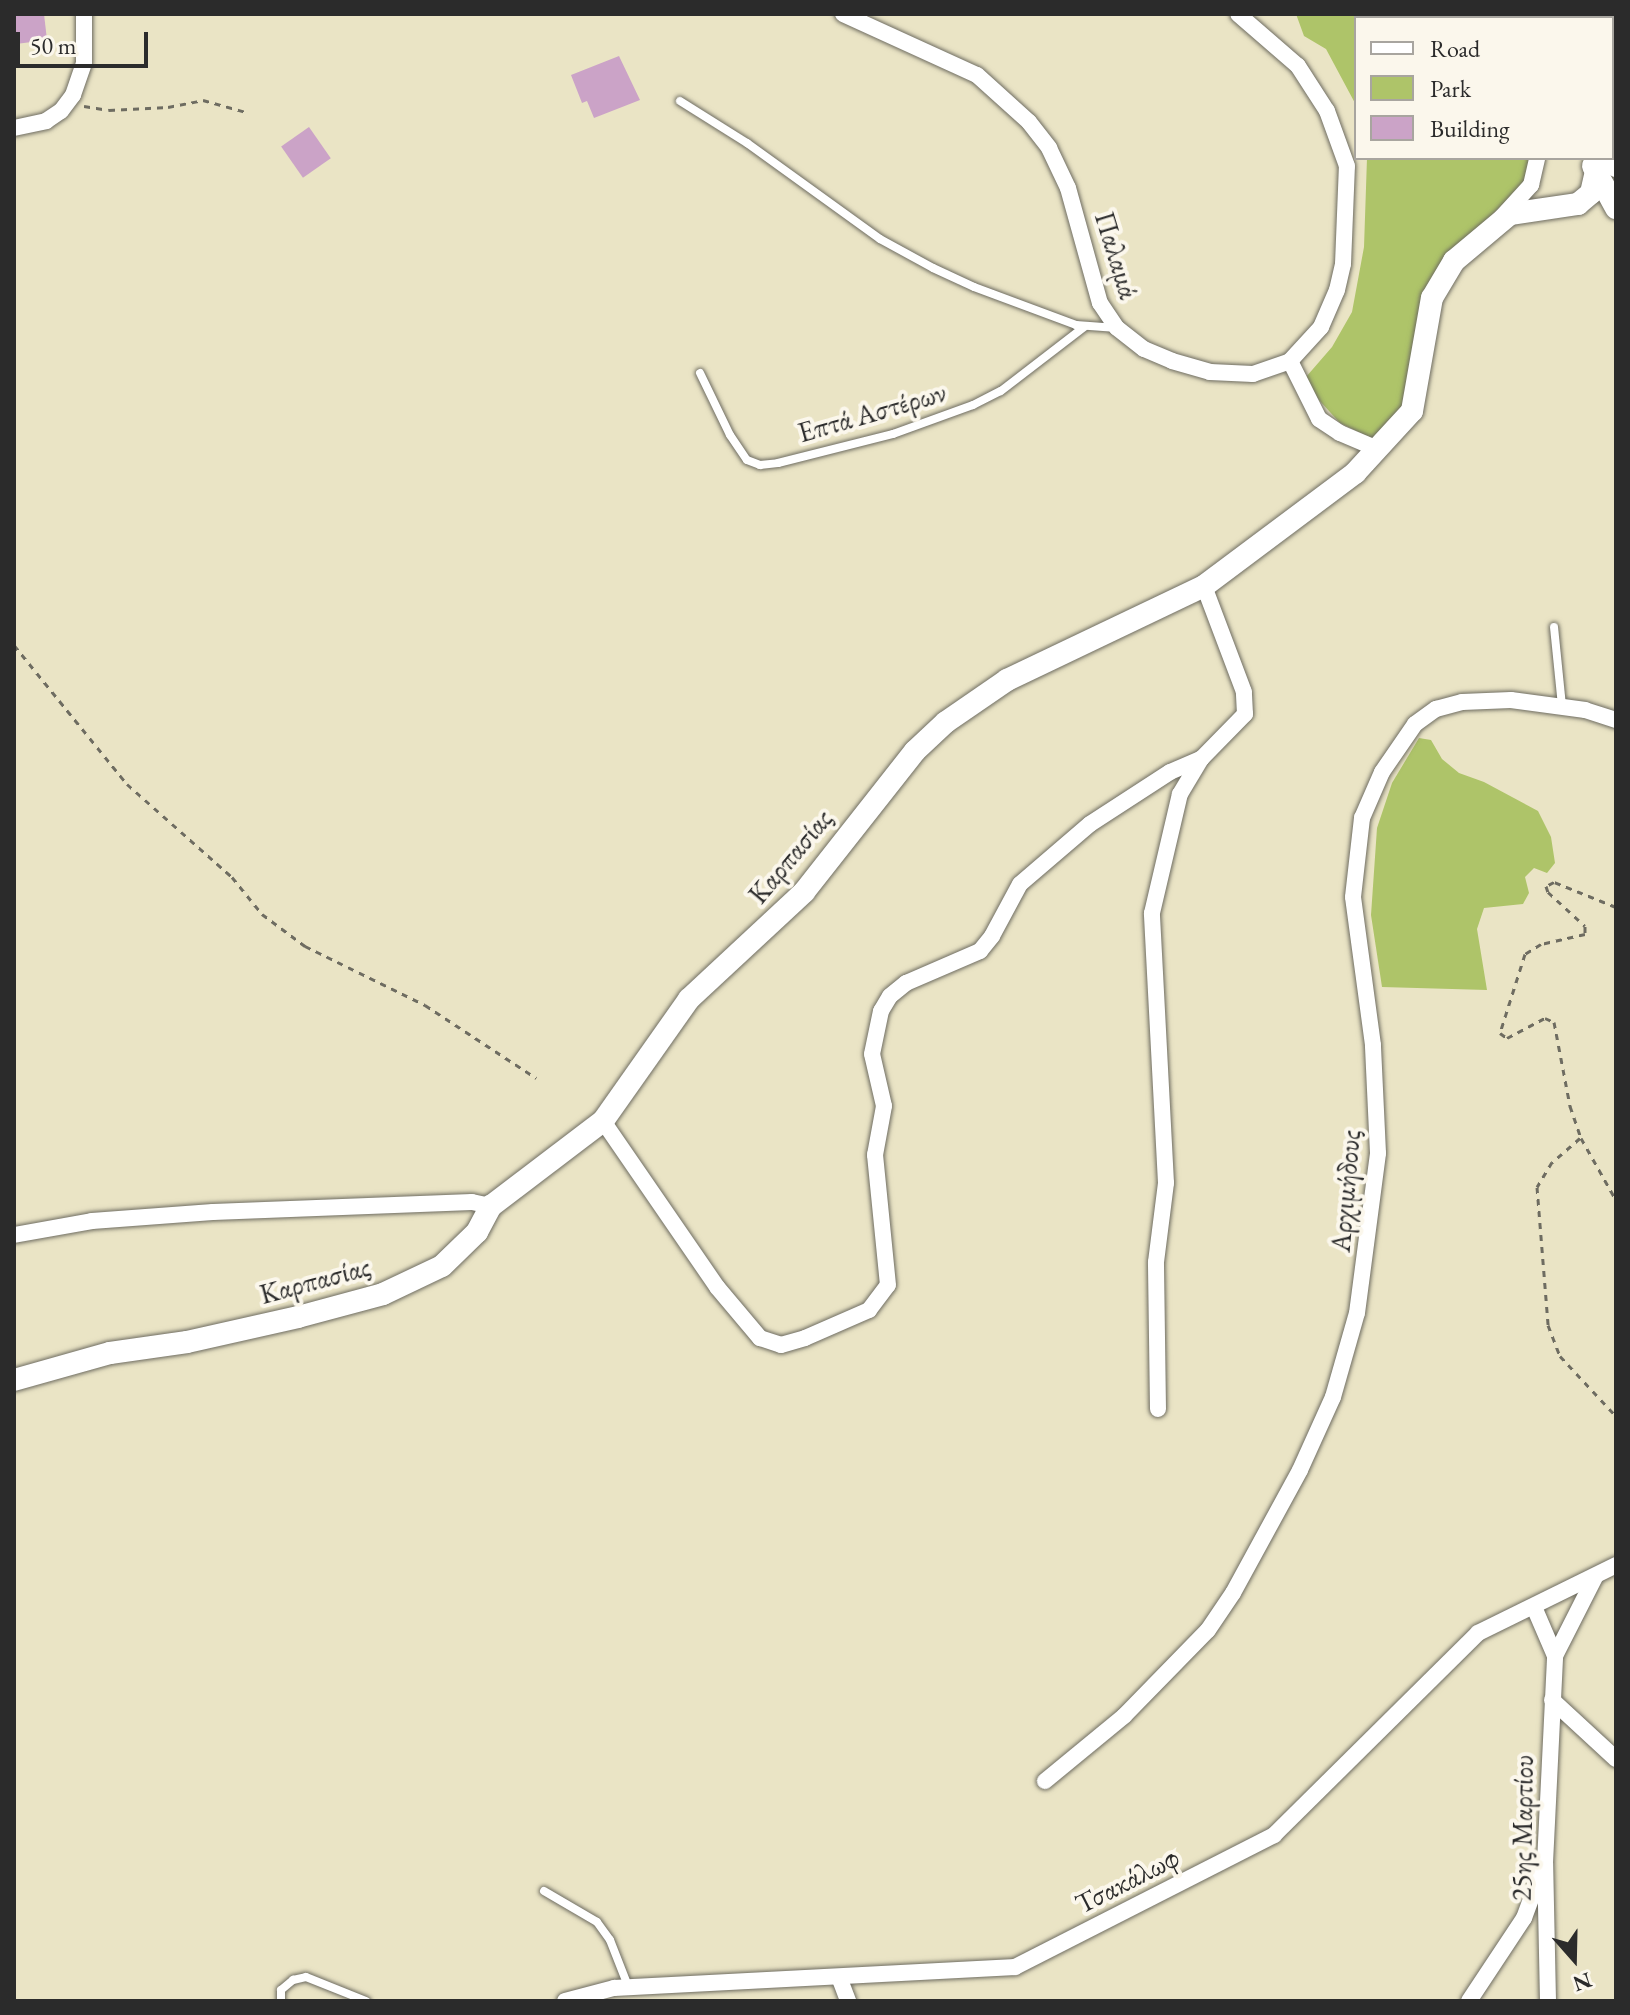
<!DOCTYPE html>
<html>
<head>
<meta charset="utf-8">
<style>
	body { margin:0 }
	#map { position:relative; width:1630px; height:2015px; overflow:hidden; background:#eae4c5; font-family:"EB Garamond",serif }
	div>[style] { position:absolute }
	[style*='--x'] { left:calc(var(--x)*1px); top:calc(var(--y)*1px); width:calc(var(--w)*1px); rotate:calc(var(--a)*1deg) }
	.green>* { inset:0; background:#aec469 }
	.building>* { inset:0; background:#cba3c7; transform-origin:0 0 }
	.path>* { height:3px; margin-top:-1.5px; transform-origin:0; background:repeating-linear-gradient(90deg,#6e6c61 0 6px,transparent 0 12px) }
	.roads { filter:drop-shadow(0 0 2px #6e6c61) drop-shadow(0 0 2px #6e6c61) }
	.lane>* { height:8px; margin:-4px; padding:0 4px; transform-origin:4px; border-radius:4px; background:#fff }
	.street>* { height:16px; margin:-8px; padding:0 8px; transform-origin:8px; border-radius:8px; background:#fff }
	.secondary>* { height:22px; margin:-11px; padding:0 11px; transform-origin:11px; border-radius:11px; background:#fff }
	span { translate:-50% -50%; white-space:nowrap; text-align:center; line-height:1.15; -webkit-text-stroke:8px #fbf7ec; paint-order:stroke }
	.street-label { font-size:28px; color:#2b2b2b }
	.frame { position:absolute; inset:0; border:16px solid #2b2b2b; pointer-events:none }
	.legend { position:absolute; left:1354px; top:16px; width:260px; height:144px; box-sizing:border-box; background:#fbf7ec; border:2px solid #a8a59f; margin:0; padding:10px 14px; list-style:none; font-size:24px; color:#2b2b2b }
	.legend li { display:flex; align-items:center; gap:16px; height:40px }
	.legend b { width:40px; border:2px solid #a8a59f }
	.north { position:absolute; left:1534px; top:1919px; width:80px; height:80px; -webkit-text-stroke:6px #fbf7ec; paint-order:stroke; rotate:160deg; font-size:22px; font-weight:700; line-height:32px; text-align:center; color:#2b2b2b }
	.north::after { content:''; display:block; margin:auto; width:28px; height:36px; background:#2b2b2b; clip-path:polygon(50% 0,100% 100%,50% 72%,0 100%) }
	.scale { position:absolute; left:16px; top:32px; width:132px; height:36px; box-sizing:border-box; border:4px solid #2b2b2b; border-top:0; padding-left:10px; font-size:24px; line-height:28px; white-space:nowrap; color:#2b2b2b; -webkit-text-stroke:6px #fbf7ec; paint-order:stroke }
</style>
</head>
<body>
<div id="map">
	<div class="green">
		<div style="clip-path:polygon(1296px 14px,1486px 14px,1488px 18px,1356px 18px,1356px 105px,1326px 49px,1304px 36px)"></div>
		<div style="clip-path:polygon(1367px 158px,1531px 158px,1530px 177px,1446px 260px,1412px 396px,1373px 439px,1340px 423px,1308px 388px,1306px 377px,1332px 347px,1352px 312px,1364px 247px)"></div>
		<div style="clip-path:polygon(1419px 738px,1431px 740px,1442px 759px,1459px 773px,1484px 782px,1538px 811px,1551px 837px,1555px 863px,1547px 873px,1534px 868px,1525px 877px,1529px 893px,1523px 904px,1484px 908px,1477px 929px,1487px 990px,1382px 987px,1371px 915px,1377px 828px,1392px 783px)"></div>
	</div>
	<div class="building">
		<div style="clip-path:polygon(14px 14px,44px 14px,47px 40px,16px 44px)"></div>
		<div style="clip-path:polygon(619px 56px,640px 100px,594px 118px,587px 101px,582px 103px,571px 75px)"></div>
		<div style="left:309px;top:127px;width:38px;height:34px;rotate:55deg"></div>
	</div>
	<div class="path">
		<div style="--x:84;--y:106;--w:25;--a:9"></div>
		<div style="--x:109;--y:110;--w:59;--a:-2.9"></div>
		<div style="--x:168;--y:107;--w:36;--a:-11"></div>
		<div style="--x:203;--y:100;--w:45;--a:15.6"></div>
		<div style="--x:14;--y:645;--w:179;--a:50.9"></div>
		<div style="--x:127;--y:784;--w:140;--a:41.5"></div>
		<div style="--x:232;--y:877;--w:48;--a:51"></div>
		<div style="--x:262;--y:914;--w:54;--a:36.7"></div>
		<div style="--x:305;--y:946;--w:134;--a:26.2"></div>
		<div style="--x:425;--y:1005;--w:133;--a:33.3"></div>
		<div style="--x:1616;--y:907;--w:67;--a:-158"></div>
		<div style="--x:1554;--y:882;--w:9;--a:153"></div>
		<div style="--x:1546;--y:886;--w:6;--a:72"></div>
		<div style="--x:1548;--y:892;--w:50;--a:42.6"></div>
		<div style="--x:1585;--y:926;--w:8;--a:90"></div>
		<div style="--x:1585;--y:934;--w:45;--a:167.2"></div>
		<div style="--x:1541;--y:944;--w:19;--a:148"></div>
		<div style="--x:1525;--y:954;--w:83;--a:107.6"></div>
		<div style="--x:1500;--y:1033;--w:9;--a:36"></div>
		<div style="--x:1507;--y:1038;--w:43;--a:-27.8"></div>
		<div style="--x:1545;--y:1018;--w:10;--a:24"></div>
		<div style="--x:1554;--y:1022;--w:86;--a:79.2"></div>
		<div style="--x:1570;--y:1106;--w:34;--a:71"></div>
		<div style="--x:1581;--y:1138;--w:71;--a:60.6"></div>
		<div style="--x:1580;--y:1138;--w:37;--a:139"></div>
		<div style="--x:1552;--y:1162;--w:29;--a:121"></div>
		<div style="--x:1537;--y:1187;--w:138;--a:85.4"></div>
		<div style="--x:1548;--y:1325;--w:33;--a:69"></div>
		<div style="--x:1560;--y:1356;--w:82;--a:47"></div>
	</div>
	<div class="roads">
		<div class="lane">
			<div style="--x:680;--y:101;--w:79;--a:32.1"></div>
			<div style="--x:747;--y:143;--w:164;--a:35.8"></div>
			<div style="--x:880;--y:239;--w:60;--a:28.7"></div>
			<div style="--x:933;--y:268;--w:45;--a:24.9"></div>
			<div style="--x:974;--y:287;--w:109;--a:20.4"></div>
			<div style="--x:1076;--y:325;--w:41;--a:4.2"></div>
			<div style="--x:700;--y:373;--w:69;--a:64.2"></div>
			<div style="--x:730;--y:435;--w:30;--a:56"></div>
			<div style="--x:747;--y:460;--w:14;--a:21"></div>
			<div style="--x:760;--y:465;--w:18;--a:-6"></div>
			<div style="--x:778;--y:463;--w:119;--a:-14.2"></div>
			<div style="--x:893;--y:434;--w:85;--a:-19.9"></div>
			<div style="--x:973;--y:405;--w:31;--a:-27"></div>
			<div style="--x:1001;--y:391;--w:105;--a:-37.6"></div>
			<div style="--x:1554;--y:627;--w:79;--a:84.2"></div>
			<div style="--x:544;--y:1891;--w:61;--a:30.3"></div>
			<div style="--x:597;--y:1922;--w:22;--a:54"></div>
			<div style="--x:610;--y:1940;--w:49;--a:68.6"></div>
			<div style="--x:281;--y:2001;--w:11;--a:-90"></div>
			<div style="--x:281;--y:1990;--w:16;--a:-40"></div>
			<div style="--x:293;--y:1980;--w:13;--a:-13"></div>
			<div style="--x:306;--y:1977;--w:65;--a:21.8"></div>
		</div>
		<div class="street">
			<div style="--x:843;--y:14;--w:147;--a:24.5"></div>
			<div style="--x:977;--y:75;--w:70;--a:42.1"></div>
			<div style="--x:1029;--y:122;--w:33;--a:52"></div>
			<div style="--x:1049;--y:148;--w:44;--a:64.6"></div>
			<div style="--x:1068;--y:188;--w:119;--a:74.5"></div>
			<div style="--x:1100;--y:303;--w:30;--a:56"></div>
			<div style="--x:1117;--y:328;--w:34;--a:38"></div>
			<div style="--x:1144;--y:349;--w:30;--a:23"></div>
			<div style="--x:1172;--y:361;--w:40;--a:16"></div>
			<div style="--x:1210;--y:372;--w:43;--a:2.7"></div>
			<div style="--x:1253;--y:374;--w:39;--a:-19"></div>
			<div style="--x:1290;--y:361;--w:46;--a:-47.6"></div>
			<div style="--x:1321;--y:327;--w:40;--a:-66.6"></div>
			<div style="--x:1337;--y:290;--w:27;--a:-77"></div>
			<div style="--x:1343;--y:264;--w:98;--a:-87.7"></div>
			<div style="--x:1347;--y:166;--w:59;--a:-110"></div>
			<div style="--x:1327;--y:111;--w:54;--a:-122.8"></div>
			<div style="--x:1298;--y:66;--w:79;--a:-139.1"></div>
			<div style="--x:14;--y:128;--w:33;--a:-12"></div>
			<div style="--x:46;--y:121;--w:18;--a:-34"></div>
			<div style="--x:61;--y:111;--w:20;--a:-53"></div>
			<div style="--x:73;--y:95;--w:34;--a:-71"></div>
			<div style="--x:84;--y:63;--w:49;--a:-90"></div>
			<div style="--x:1501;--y:218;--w:45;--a:-47.7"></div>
			<div style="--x:1531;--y:185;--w:28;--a:-77"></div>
			<div style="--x:1290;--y:361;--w:65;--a:63.4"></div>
			<div style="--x:1319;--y:419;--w:25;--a:34"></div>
			<div style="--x:1340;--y:433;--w:39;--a:23"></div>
			<div style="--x:603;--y:1121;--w:201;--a:55.5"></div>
			<div style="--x:717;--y:1287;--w:67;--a:49.9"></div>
			<div style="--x:760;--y:1338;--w:22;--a:18"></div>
			<div style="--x:781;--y:1345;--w:25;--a:-16"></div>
			<div style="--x:805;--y:1338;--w:70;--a:-23.6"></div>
			<div style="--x:869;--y:1310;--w:31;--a:-53"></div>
			<div style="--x:888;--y:1285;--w:131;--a:-95.7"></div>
			<div style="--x:875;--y:1155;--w:50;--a:-79.6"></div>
			<div style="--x:884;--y:1106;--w:53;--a:-103"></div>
			<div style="--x:872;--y:1054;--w:44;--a:-78.2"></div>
			<div style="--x:881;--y:1011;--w:17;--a:-59"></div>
			<div style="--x:890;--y:996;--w:21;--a:-39"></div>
			<div style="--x:906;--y:983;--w:81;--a:-23.4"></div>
			<div style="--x:980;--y:951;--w:19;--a:-51"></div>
			<div style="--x:992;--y:936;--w:59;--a:-61.7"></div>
			<div style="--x:1020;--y:884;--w:92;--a:-40.6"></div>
			<div style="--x:1090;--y:824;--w:95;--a:-33"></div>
			<div style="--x:1170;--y:772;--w:34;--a:-23"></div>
			<div style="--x:1201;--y:759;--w:63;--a:-45.6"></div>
			<div style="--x:1245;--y:714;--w:22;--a:-93"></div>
			<div style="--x:1244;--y:692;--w:113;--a:-110.7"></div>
			<div style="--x:14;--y:1235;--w:79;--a:-10.2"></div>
			<div style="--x:92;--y:1221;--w:121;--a:-4.3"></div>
			<div style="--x:213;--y:1212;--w:259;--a:-2.2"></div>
			<div style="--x:472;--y:1202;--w:19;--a:12"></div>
			<div style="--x:1158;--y:1409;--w:147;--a:-90.8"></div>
			<div style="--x:1156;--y:1262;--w:80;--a:-82.8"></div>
			<div style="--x:1166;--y:1183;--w:270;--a:-93"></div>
			<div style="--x:1152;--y:913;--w:122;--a:-76.8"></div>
			<div style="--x:1180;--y:794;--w:41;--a:-59"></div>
			<div style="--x:1534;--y:1607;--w:53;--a:66.8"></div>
			<div style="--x:1552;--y:1700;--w:87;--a:42.7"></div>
			<div style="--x:1045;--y:1781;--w:102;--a:-39.4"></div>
			<div style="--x:1124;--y:1716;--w:120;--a:-45.7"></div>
			<div style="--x:1208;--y:1630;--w:45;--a:-56"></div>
			<div style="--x:1233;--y:1593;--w:140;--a:-61.4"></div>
			<div style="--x:1300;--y:1470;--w:80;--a:-65.7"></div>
			<div style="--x:1333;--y:1397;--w:87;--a:-74.1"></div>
			<div style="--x:1357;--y:1313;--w:161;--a:-82.5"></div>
			<div style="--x:1378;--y:1153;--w:108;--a:-92.7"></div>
			<div style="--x:1373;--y:1045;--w:149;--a:-97.7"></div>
			<div style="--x:1353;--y:897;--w:80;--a:-83.5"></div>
			<div style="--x:1362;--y:818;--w:50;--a:-66.5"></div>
			<div style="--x:1382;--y:772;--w:58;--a:-55.5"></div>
			<div style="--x:1415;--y:724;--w:26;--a:-36"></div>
			<div style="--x:1436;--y:709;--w:27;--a:-15"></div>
			<div style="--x:1462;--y:702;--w:49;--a:-2.3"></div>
			<div style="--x:1511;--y:700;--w:75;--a:7.7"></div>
			<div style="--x:1585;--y:710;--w:33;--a:18"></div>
			<div style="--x:839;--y:1977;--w:26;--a:69"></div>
			<div style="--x:565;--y:2001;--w:51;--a:-14.9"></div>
			<div style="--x:614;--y:1988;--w:402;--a:-3"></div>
			<div style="--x:1015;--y:1967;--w:291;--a:-27"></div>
			<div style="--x:1274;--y:1835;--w:287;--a:-44.7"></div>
			<div style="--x:1478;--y:1633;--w:154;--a:-26.2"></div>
			<div style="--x:1469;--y:2001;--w:100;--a:-56.5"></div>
			<div style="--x:1524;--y:1918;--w:49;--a:-69.7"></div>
			<div style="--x:1548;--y:2001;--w:138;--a:-91.2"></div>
			<div style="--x:1545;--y:1863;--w:207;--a:-87.2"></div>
			<div style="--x:1555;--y:1656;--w:89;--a:-63.1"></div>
		</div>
		<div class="secondary">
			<div style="--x:1514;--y:14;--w:4;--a:63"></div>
			<div style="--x:1538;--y:14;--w:4;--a:63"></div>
			<div style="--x:1612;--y:158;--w:9;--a:63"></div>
			<div style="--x:1593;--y:166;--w:48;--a:61.3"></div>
			<div style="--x:14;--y:1380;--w:100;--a:-15.7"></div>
			<div style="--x:110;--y:1353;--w:78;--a:-8.1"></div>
			<div style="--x:187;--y:1342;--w:114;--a:-12.7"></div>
			<div style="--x:298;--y:1317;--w:88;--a:-15.1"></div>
			<div style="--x:383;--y:1294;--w:65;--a:-25.4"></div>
			<div style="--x:442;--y:1266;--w:49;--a:-44.2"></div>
			<div style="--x:477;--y:1232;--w:30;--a:-62"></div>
			<div style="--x:491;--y:1206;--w:141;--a:-37.2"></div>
			<div style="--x:603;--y:1121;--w:149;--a:-54.8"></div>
			<div style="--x:689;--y:999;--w:157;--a:-42.9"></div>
			<div style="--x:804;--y:892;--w:179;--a:-51.8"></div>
			<div style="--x:915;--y:751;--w:42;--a:-43.1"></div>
			<div style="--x:946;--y:722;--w:74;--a:-34.5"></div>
			<div style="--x:1007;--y:680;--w:218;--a:-25.5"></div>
			<div style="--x:1204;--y:586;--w:189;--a:-36.8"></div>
			<div style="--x:1355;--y:473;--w:84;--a:-47.4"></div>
			<div style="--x:1412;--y:411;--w:115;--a:-80"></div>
			<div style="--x:1432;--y:298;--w:43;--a:-59.3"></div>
			<div style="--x:1454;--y:261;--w:73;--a:-40"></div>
			<div style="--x:1510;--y:214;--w:69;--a:-8.4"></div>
			<div style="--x:1578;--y:204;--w:17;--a:-40"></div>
			<div style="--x:1591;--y:193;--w:23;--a:-77"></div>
		</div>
	</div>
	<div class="street-label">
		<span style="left:1117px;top:255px;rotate:73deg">Παλαμά</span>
		<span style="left:872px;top:412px;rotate:-16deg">Επτά Αστέρων</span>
		<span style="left:790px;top:856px;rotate:-50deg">Καρπασίας</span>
		<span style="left:1345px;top:1191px;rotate:-85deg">Αρχιμήδους</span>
		<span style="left:315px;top:1280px;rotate:-15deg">Καρπασίας</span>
		<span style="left:1522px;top:1828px;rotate:-89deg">25ης Μαρτίου</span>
		<span style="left:1127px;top:1880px;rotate:-27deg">Τσακάλωφ</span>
	</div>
	<div class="frame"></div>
	<ul class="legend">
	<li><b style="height:10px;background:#fff"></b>Road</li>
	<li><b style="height:22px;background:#aec469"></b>Park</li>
	<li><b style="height:22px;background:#cba3c7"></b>Building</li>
	</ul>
	<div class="north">N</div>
	<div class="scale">50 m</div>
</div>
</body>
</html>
